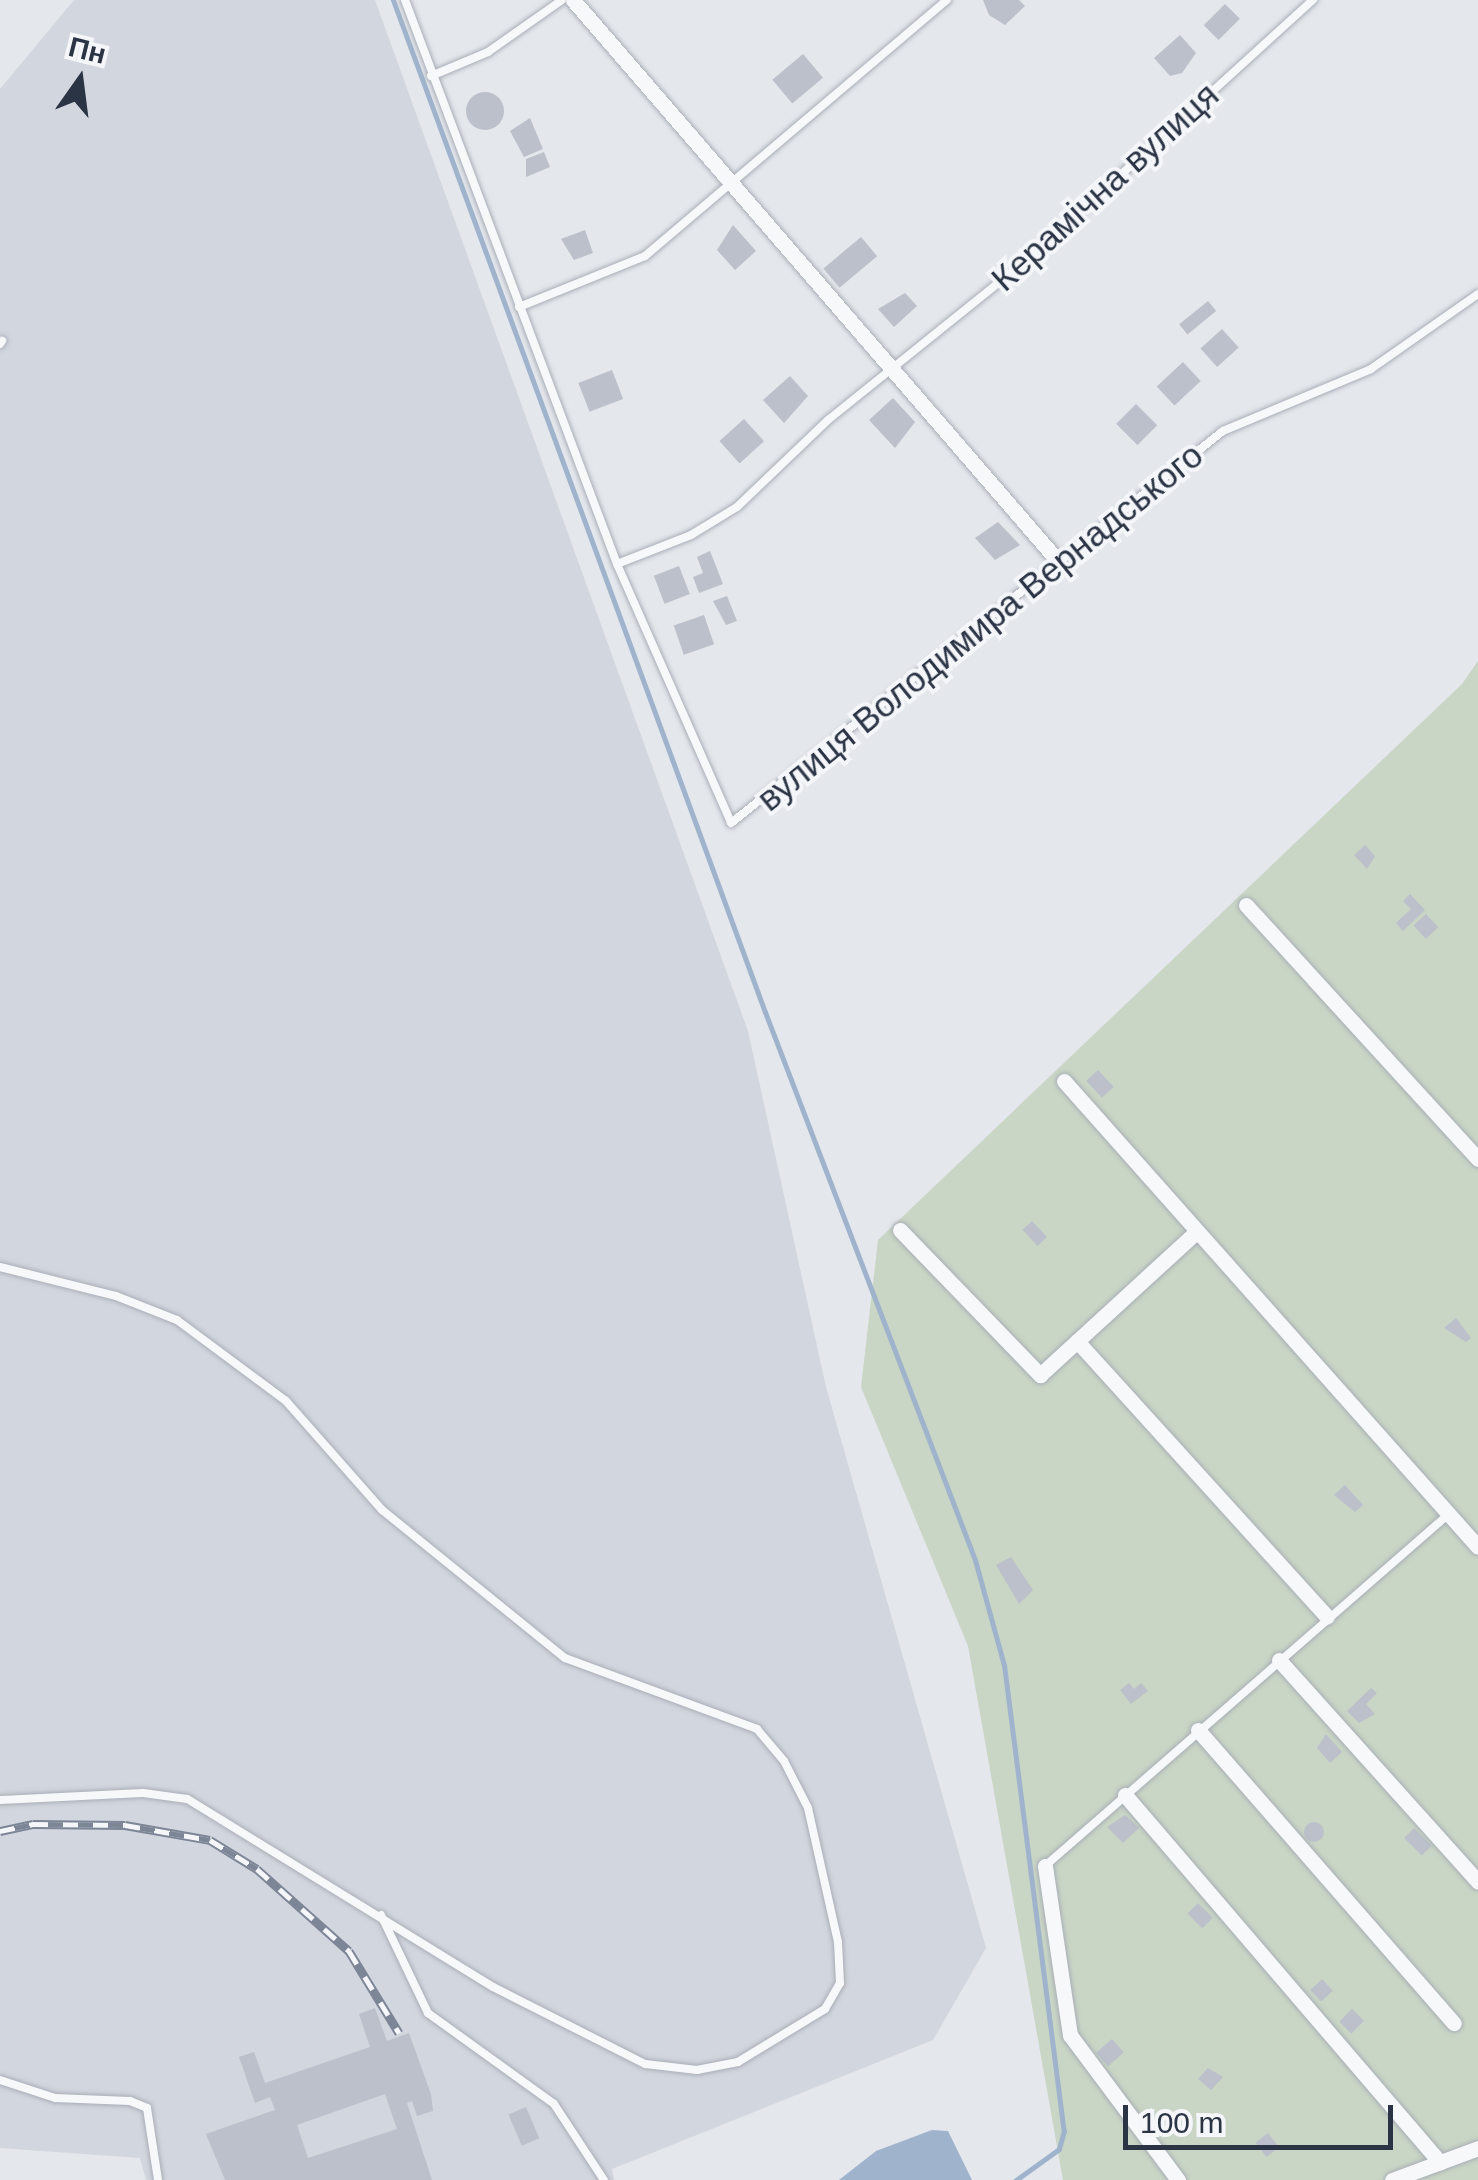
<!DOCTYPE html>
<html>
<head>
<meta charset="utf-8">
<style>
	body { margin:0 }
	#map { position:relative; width:1478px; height:2180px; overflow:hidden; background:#e4e7ec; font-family:Helvetica,sans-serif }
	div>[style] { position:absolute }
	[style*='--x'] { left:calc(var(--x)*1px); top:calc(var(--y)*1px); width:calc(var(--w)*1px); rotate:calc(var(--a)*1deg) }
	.built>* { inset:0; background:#d2d6de }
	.green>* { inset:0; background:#c9d6c5 }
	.water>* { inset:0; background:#9fb4cc }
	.stream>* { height:5px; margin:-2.5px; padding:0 2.5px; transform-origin:2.5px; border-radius:2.5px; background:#9fb4cc }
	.building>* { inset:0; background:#bbc0ca; transform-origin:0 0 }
	.round { border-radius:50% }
	.roads { filter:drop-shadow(0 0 2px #a9aeb7) drop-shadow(0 0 2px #a9aeb7) }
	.lane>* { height:8px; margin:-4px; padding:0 4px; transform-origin:4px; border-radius:4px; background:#f7f8fa }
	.street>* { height:15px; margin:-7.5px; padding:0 7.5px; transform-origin:7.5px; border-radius:7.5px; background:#f7f8fa }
	.rail>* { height:9px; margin-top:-4.5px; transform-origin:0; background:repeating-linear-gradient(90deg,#f4f6f9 0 15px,#7d8696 0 30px); box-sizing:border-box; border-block:2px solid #7d8696 }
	span { translate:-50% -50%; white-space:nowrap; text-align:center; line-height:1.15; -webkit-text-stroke:8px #f4f6f9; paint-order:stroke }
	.street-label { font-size:35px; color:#2b3445 }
	.north { position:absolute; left:30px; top:30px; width:100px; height:100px; -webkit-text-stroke:8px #f4f6f9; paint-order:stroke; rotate:14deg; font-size:28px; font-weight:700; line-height:40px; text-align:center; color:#2b3445 }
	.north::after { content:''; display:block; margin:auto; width:35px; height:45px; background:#2b3445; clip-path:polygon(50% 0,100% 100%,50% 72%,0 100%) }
	.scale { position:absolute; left:1123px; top:2105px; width:270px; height:45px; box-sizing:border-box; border:5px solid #2b3445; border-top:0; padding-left:12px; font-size:30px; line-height:35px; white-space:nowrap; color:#2b3445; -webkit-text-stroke:8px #f4f6f9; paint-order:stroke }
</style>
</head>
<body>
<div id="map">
	<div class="built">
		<div style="clip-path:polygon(74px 0,375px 0,748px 1031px,826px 1387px,986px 1948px,933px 2040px,612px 2169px,614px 2180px,146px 2180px,140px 2158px,0 2148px,0 89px)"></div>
	</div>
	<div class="green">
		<div style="clip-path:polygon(1478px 661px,1478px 2180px,1063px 2180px,968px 1646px,861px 1387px,878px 1240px,1462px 684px)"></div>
	</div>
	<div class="water">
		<div style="clip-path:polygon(932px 2130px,948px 2131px,972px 2180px,839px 2180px,876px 2151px)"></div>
	</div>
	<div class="stream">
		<div style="--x:393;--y:0;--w:1078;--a:69.82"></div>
		<div style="--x:765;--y:1012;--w:587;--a:69.03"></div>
		<div style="--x:975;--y:1560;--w:109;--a:74.6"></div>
		<div style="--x:1004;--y:1665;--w:470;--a:82.7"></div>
		<div style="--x:1064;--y:2131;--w:19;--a:106"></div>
		<div style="--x:1059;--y:2149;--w:53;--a:144.2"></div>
	</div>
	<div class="building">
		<div style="clip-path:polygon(983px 0,1019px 0,1025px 6px,1005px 25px,989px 15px)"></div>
		<div style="left:1225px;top:4px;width:21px;height:30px;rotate:45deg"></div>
		<div style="clip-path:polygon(1180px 35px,1196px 53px,1182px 73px,1170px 76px,1154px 58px)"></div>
		<div style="left:803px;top:54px;width:31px;height:40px;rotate:50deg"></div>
		<div class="round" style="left:466px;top:92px;width:38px;height:38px"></div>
		<div style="clip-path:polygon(530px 118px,543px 149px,524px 157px,510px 131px)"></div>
		<div style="clip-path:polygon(544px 152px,550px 167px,526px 177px,526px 159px)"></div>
		<div style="clip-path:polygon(733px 225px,756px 251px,735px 270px,717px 250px)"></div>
		<div style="clip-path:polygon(585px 230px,593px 253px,574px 260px,561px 239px)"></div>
		<div style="left:861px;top:237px;width:25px;height:49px;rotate:50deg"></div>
		<div style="clip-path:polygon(905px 293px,917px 306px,894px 327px,878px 309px)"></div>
		<div style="left:1208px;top:301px;width:13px;height:37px;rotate:51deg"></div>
		<div style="left:1222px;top:329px;width:25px;height:29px;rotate:48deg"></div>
		<div style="left:1183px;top:362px;width:26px;height:36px;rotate:47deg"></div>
		<div style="left:612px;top:370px;width:31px;height:36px;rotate:69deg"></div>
		<div style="clip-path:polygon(790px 376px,808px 396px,784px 423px,763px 400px)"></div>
		<div style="clip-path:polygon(893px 398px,915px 422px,895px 448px,869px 420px)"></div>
		<div style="left:1136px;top:404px;width:30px;height:28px;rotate:45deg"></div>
		<div style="left:744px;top:419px;width:30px;height:33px;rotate:48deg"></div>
		<div style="clip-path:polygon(998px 522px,1020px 545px,995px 560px,975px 538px)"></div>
		<div style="clip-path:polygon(710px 551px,723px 584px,699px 593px,693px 577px,703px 573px,697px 557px)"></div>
		<div style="left:679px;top:566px;width:30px;height:27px;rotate:69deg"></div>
		<div style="clip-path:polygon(727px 596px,737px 621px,726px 625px,713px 601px)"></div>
		<div style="left:704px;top:615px;width:31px;height:32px;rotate:71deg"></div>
		<div style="clip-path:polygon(1365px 845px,1375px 856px,1367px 869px,1354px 855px)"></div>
		<div style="clip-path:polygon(1410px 894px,1425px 910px,1403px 931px,1396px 923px,1411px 909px,1403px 901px)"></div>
		<div style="left:1426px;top:914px;width:18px;height:17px;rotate:47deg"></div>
		<div style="left:1098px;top:1070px;width:23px;height:16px;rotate:47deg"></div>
		<div style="left:1032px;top:1221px;width:22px;height:13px;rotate:47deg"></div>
		<div style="clip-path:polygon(1456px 1318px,1471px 1338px,1466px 1342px,1444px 1328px)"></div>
		<div style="clip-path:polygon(1345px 1485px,1363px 1505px,1355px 1512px,1334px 1495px)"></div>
		<div style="clip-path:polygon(1011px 1557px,1033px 1590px,1019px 1604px,996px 1565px)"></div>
		<div style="clip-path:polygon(1129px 1683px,1134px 1689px,1141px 1683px,1148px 1691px,1131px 1704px,1120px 1690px)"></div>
		<div style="clip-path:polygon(1371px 1688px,1377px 1693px,1366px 1704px,1375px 1714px,1359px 1723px,1347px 1711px)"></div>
		<div style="clip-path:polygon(1326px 1734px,1342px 1752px,1330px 1763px,1317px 1748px)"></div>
		<div style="clip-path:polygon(1125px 1815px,1139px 1828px,1123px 1843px,1107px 1827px)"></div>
		<div class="round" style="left:1304px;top:1822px;width:20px;height:20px"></div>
		<div style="left:1414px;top:1828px;width:25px;height:14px;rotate:45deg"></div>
		<div style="left:1198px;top:1903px;width:21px;height:15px;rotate:45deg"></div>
		<div style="left:1322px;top:1979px;width:16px;height:16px;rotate:47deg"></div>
		<div style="clip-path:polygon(evenodd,375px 2008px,387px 2041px,409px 2033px,431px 2094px,433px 2111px,417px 2116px,412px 2101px,407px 2103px,432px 2180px,225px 2180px,206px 2134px,275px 2110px,270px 2097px,255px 2103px,239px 2057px,254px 2052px,265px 2083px,370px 2047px,359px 2014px,375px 2008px,385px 2094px,397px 2129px,308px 2158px,297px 2125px,385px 2094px)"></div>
		<div style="left:1352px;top:2009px;width:17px;height:18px;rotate:45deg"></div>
		<div style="left:1112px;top:2039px;width:18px;height:21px;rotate:49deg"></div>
		<div style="clip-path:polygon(1208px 2068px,1223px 2077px,1211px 2090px,1198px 2079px)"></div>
		<div style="left:526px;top:2107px;width:34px;height:19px;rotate:67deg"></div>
		<div style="left:1268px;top:2133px;width:18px;height:16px;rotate:52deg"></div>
	</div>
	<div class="roads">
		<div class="lane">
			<div style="--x:405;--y:0;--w:603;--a:69.4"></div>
			<div style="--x:617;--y:564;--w:283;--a:66.2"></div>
			<div style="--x:731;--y:823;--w:629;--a:-38.55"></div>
			<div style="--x:1223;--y:431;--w:160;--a:-22.7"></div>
			<div style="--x:1371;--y:369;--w:131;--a:-35"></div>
			<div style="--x:431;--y:76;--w:62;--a:-22.8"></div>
			<div style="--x:488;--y:52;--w:90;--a:-35.1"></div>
			<div style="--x:519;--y:307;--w:136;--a:-22"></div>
			<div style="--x:645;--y:256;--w:396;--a:-40.3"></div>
			<div style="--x:0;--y:344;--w:4;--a:-56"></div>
			<div style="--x:617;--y:564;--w:79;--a:-21.4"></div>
			<div style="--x:691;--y:535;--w:54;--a:-31.3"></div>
			<div style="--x:737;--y:507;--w:126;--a:-43.7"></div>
			<div style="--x:828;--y:420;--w:255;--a:-38.8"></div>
			<div style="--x:1027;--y:260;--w:387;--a:-42.3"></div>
			<div style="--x:0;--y:1267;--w:120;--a:14"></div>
			<div style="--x:116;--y:1296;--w:66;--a:21.5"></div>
			<div style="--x:177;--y:1320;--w:136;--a:36.6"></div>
			<div style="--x:286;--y:1401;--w:145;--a:48.6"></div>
			<div style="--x:382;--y:1510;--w:235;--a:39"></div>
			<div style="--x:565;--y:1658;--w:205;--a:20.3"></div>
			<div style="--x:757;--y:1729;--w:42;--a:49.8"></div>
			<div style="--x:784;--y:1761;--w:53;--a:62.9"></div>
			<div style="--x:808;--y:1808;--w:137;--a:77.4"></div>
			<div style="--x:838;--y:1942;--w:41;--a:87.2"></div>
			<div style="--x:840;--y:1983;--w:30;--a:120"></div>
			<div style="--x:825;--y:2009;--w:102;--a:148.7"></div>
			<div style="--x:738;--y:2062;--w:42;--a:169"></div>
			<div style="--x:697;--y:2070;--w:52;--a:-173.4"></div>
			<div style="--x:645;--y:2064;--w:170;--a:-153.1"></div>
			<div style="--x:493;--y:1987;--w:359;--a:-148.4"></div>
			<div style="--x:187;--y:1799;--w:44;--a:-172.2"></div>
			<div style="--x:143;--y:1793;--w:143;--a:177.2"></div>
			<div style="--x:1045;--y:1866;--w:536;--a:-41.07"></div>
			<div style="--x:381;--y:1915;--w:109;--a:64.4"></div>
			<div style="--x:428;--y:2013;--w:155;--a:35.8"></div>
			<div style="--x:554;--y:2104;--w:91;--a:56.7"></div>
			<div style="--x:0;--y:2080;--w:58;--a:18.1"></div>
			<div style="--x:55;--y:2098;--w:75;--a:2.3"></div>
			<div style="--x:130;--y:2101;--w:18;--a:22"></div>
			<div style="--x:147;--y:2108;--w:73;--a:81.3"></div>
		</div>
		<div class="street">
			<div style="--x:573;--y:0;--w:740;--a:49.16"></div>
			<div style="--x:1246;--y:905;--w:344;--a:47.6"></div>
			<div style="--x:1064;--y:1081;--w:623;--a:48.38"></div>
			<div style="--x:900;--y:1230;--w:202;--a:46"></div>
			<div style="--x:1040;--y:1375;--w:213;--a:-42.5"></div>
			<div style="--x:1077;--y:1341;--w:372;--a:47.8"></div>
			<div style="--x:1279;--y:1660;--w:298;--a:48.1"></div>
			<div style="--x:1198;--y:1730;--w:389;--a:48.9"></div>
			<div style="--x:1125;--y:1795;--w:484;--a:49.4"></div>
			<div style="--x:1045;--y:1866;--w:171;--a:81.6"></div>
			<div style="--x:1070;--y:2035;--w:181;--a:53.3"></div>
			<div style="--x:1392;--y:2180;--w:92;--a:-20.4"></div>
		</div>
	</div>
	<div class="rail">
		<div style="--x:0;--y:1831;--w:34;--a:-12"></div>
		<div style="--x:33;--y:1824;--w:92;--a:0.6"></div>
		<div style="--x:125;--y:1825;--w:86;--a:10"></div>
		<div style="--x:210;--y:1840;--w:55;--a:31.7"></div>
		<div style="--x:257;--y:1869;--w:123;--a:41.7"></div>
		<div style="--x:349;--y:1951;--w:96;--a:58.6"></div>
	</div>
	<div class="street-label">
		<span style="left:1105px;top:187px;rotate:-42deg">Керамічна вулиця</span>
		<span style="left:980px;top:627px;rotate:-39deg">вулиця Володимира Вернадського</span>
	</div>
	<div class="north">Пн</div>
	<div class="scale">100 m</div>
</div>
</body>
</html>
